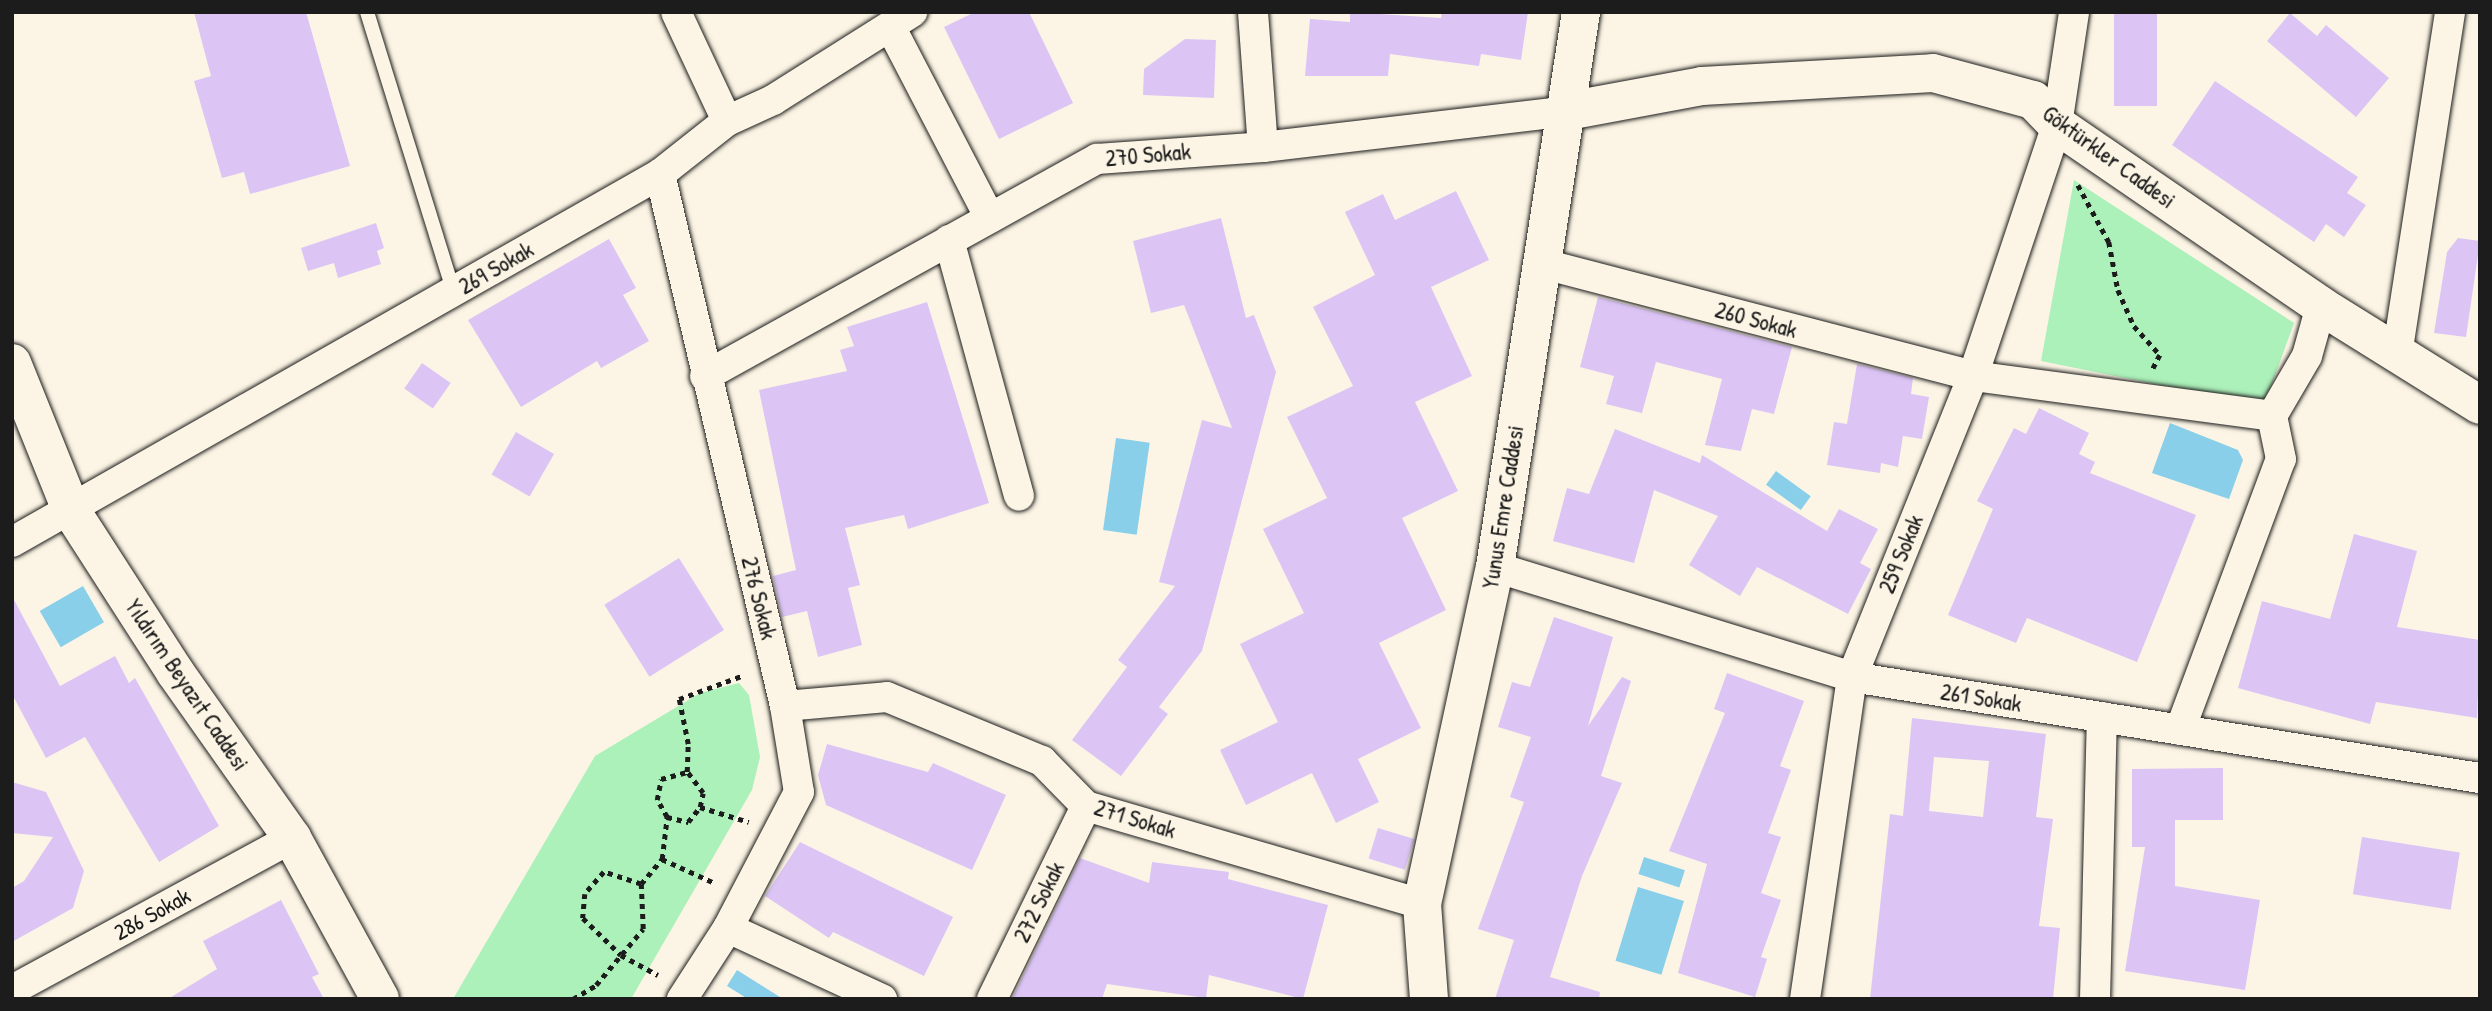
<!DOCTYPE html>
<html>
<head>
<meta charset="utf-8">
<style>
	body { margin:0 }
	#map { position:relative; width:2492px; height:1011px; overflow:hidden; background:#fcf5e5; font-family:"Patrick Hand",sans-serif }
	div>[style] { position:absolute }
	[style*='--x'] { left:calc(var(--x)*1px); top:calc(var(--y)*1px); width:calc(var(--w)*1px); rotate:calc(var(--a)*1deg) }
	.green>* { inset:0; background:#acf0ba }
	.water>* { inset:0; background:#89cfea; transform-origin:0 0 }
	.building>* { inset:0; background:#dcc5f5; transform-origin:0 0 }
	.path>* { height:4.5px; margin-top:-2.25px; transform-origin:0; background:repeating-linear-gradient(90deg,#1c1c1c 0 5px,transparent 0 10px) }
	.roads { filter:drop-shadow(0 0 2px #1c1c1c) drop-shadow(0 0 2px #1c1c1c) }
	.lane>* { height:14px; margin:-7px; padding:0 7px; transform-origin:7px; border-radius:7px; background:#fcf5e5 }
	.street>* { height:30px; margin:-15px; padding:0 15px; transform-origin:15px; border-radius:15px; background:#fcf5e5 }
	.secondary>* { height:38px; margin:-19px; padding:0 19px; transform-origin:19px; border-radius:19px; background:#fcf5e5 }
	span { translate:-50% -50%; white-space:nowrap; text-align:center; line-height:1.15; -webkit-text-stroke:5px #fcf5e5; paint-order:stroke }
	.street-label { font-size:23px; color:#1c1c1c }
	.frame { position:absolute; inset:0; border:14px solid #1c1c1c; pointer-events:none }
</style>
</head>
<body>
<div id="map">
	<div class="green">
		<div style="clip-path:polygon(2074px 180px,2294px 323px,2264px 406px,2041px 361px)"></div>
		<div style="clip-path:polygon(739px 683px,749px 695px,760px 757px,752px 790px,631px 999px,453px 999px,595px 756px,700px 693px)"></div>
	</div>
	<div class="water">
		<div style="clip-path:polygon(2170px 423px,2238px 450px,2243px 460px,2229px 499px,2152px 473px)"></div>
		<div style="left:1116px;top:438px;width:34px;height:93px;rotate:8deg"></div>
		<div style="left:1776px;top:471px;width:43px;height:17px;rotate:36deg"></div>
		<div style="left:83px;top:586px;width:42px;height:50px;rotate:60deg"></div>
		<div style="left:1644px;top:857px;width:43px;height:18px;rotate:18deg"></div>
		<div style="left:1638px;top:887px;width:48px;height:77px;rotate:17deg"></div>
		<div style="clip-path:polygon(737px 970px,780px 997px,779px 999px,748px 999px,727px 986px)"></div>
	</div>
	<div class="building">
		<div style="clip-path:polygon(194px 12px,306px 12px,350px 166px,250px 194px,244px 172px,222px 178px,194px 81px,211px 76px)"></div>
		<div style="clip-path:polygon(975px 12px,1029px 12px,1073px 103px,999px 139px,944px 27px)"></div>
		<div style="clip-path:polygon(1350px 12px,1441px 18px,1442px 12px,1528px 12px,1521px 60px,1481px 54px,1479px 66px,1390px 54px,1388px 76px,1305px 76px,1310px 19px,1350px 22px)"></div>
		<div style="left:2114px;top:12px;width:43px;height:94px"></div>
		<div style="clip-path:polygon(2290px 13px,2317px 36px,2326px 25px,2389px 78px,2356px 117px,2267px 41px)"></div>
		<div style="clip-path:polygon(1185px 39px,1216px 40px,1214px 98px,1143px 95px,1144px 69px)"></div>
		<div style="clip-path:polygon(2215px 81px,2358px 177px,2347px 193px,2366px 205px,2344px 237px,2326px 224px,2314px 242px,2172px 145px)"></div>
		<div style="clip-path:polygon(1456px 191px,1489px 260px,1431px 287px,1472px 376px,1415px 402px,1458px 491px,1402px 518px,1446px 610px,1379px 643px,1421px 728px,1358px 759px,1379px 802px,1336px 823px,1312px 773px,1246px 805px,1220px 750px,1278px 722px,1240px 644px,1304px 613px,1263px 529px,1327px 498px,1287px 417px,1353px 386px,1313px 307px,1375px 275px,1345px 212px,1383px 194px,1395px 220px)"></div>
		<div style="clip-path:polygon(1221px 218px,1246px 318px,1254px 315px,1276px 372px,1202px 651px,1159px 707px,1168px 714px,1121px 776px,1072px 740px,1127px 667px,1118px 660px,1175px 586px,1159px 582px,1202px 420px,1232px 428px,1184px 305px,1151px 313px,1133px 241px)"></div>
		<div style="clip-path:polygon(376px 223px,384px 248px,377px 251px,381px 264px,338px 278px,334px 263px,308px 271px,301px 248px)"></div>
		<div style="clip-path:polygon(2458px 238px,2480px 241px,2466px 337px,2434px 333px,2447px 252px)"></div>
		<div style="clip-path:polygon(609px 239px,636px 288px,623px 295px,649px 341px,601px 368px,597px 361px,521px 407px,468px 320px)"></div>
		<div style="clip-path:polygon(1598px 297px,1792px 347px,1774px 414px,1752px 409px,1741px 451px,1705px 445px,1722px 379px,1656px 362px,1642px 413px,1606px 404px,1614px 376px,1580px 367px)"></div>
		<div style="clip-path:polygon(927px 302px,989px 503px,908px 529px,904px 515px,845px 528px,860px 585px,848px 588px,862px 645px,818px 657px,807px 611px,782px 617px,773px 576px,796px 570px,759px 390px,847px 371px,840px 350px,854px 346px,847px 327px)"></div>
		<div style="left:422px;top:363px;width:35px;height:31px;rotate:35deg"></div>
		<div style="clip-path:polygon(1857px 364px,1913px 378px,1911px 394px,1929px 397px,1922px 439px,1903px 436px,1898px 467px,1881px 463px,1880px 473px,1827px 465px,1834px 422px,1847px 424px)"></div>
		<div style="clip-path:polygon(2039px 408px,2089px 433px,2079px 454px,2095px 462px,2090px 473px,2196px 515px,2137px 662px,2027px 618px,2016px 643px,1948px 615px,1993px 509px,1977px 501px,2014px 428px,2026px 434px)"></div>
		<div style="clip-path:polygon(1615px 429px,1700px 463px,1702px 455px,1827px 531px,1839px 509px,1878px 529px,1860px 563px,1871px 569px,1848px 614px,1757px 567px,1740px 596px,1689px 565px,1718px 516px,1654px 490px,1634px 563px,1553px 541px,1567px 488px,1589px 494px)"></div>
		<div style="left:516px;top:432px;width:44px;height:49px;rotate:30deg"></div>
		<div style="clip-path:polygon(2354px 534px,2417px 551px,2397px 627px,2480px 640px,2477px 718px,2376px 702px,2370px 724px,2238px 688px,2262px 601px,2330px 619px)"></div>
		<div style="left:679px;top:558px;width:85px;height:88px;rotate:58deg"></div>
		<div style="clip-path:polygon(12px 596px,60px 686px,115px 656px,129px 683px,135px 678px,219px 826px,159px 862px,85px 737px,46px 758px,12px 694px)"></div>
		<div style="clip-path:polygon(1554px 617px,1613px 637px,1588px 726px,1622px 677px,1631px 681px,1601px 776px,1622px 783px,1582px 876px,1550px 977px,1600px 992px,1599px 999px,1495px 999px,1514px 940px,1478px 929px,1524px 802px,1510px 797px,1531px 737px,1498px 727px,1512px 682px,1530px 687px)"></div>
		<div style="clip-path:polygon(1727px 673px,1804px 701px,1780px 766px,1791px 770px,1768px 833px,1781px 837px,1761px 893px,1781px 900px,1761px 957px,1767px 959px,1755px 997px,1678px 973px,1707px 864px,1669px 851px,1725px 713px,1714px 709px)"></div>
		<div style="clip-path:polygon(evenodd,1912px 718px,2046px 734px,2036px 817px,2053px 819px,2039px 926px,2060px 928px,2053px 999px,1870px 999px,1890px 814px,1903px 816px,1912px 718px,1934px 757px,1989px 761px,1983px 817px,1929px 811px,1934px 757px)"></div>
		<div style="clip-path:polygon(827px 744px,928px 772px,933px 763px,1006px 795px,972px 870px,826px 805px,818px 775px)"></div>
		<div style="clip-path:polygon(2223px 768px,2223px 820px,2175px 820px,2175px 886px,2260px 900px,2245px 990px,2125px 971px,2145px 847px,2132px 847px,2132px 769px)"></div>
		<div style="clip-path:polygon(12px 782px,46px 792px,84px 871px,73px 908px,12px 942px,12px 888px,24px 881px,53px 837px,12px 833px)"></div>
		<div style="left:1378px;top:828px;width:38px;height:32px;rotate:17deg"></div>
		<div style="left:2362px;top:837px;width:99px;height:58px;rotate:9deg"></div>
		<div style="clip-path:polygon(800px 842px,953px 917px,924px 976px,833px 932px,829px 938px,765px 896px)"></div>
		<div style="clip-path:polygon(1080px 858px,1149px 883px,1152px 862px,1229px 872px,1228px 879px,1328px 905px,1303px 999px,1209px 975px,1206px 998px,1107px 984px,1102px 999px,1012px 999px)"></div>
		<div style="clip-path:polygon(281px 900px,319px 974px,312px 977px,324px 999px,168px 999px,217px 969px,203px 941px)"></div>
	</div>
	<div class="path">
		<div style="--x:2078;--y:185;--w:65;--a:61.5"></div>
		<div style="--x:2109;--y:242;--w:49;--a:79.4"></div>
		<div style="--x:2118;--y:290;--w:39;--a:66"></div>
		<div style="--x:2134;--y:326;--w:39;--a:48"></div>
		<div style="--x:2160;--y:355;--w:16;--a:117"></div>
		<div style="--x:700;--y:807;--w:51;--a:17"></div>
		<div style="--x:667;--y:817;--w:22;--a:13"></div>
		<div style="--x:688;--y:822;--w:19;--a:-51"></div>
		<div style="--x:700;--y:807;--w:14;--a:-78"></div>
		<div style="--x:703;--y:793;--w:26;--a:-127"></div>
		<div style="--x:662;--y:859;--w:58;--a:24.4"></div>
		<div style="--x:641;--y:884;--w:39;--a:-162"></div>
		<div style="--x:604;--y:872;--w:29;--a:131"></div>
		<div style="--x:585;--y:894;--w:24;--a:95"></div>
		<div style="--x:583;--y:918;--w:53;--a:44.2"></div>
		<div style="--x:621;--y:955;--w:42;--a:28.4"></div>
		<div style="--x:529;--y:999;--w:36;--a:0"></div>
		<div style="--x:573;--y:999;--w:27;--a:-31"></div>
		<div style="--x:596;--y:985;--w:73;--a:-50"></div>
		<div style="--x:643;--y:929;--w:45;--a:-92.5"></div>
		<div style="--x:641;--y:884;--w:33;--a:-50"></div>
		<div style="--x:662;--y:859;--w:42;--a:-83.2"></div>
		<div style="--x:667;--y:817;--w:20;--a:-120"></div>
		<div style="--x:657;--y:800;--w:21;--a:-79"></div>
		<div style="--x:661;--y:779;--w:27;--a:-15"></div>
		<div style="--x:687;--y:772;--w:28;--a:-88"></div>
		<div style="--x:688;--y:744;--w:46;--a:-101.3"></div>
		<div style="--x:679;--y:699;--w:69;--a:-20.3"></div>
	</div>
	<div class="roads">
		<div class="lane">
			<div style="--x:367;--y:12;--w:294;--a:72.8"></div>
		</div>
		<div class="street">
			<div style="--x:676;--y:12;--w:120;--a:64.9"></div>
			<div style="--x:1253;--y:12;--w:135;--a:85.8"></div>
			<div style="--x:891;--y:28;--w:214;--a:62.5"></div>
			<div style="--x:660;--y:174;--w:546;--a:76.78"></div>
			<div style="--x:785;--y:706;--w:87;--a:80.8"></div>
			<div style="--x:799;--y:792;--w:153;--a:117.6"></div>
			<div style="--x:728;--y:928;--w:85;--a:122.9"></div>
			<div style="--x:949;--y:240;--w:265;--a:74.7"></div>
			<div style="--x:1540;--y:263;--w:448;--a:14.6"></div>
			<div style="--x:1973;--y:376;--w:302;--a:7.6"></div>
			<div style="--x:2272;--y:416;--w:69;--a:-59.7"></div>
			<div style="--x:2307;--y:356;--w:52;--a:-74.4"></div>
			<div style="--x:2397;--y:355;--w:347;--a:-81.2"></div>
			<div style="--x:705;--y:376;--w:448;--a:-29"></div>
			<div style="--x:1097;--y:159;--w:166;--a:-4.1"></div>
			<div style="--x:1263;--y:147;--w:301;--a:-6.7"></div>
			<div style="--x:12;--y:542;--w:745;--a:-29.59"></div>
			<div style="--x:660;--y:174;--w:85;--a:-38.3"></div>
			<div style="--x:727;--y:121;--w:51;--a:-24.5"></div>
			<div style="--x:773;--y:100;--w:165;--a:-32.3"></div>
			<div style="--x:1495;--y:567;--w:374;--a:17.1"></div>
			<div style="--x:1852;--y:677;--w:636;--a:9.14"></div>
			<div style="--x:785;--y:706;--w:102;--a:-5"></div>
			<div style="--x:887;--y:697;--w:168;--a:22.4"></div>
			<div style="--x:1042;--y:761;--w:63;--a:45.6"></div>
			<div style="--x:1086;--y:806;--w:350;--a:16.3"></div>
			<div style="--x:2180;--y:730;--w:289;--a:-69.6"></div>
			<div style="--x:2281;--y:459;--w:44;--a:-101.8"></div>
			<div style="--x:728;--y:928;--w:170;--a:24.8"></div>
			<div style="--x:12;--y:990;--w:319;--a:-28.5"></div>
			<div style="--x:992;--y:999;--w:215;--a:-64"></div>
			<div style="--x:1805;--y:999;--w:325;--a:-81.7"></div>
			<div style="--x:1852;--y:677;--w:324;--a:-68.1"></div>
			<div style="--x:1973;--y:376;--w:265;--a:-71.5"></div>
			<div style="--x:2057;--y:125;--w:114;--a:-81.4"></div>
			<div style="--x:2095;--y:999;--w:282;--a:-88.6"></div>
		</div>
		<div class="secondary">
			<div style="--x:1562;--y:112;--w:142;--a:-10.5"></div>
			<div style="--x:1702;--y:86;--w:231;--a:-3.2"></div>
			<div style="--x:1933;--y:73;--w:104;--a:15.1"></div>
			<div style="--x:2033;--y:100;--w:35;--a:46"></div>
			<div style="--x:2057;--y:125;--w:320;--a:34.4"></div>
			<div style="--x:2321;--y:306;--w:187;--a:31.9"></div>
			<div style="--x:12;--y:363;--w:161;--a:68.1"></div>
			<div style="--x:72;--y:512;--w:190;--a:57.2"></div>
			<div style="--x:175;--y:672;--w:203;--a:54.8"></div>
			<div style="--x:292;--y:838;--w:183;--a:61.3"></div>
			<div style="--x:1429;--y:999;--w:95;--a:-94.2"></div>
			<div style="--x:1422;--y:904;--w:345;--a:-77.8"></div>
			<div style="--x:1495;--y:567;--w:562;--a:-81.19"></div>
		</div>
	</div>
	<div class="street-label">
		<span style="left:1148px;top:155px;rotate:-5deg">270 Sokak</span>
		<span style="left:2109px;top:157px;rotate:36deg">Göktürkler Caddesi</span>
		<span style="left:496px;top:268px;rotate:-30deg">269 Sokak</span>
		<span style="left:1756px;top:320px;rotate:15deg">260 Sokak</span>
		<span style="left:1503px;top:507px;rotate:-81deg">Yunus Emre Caddesi</span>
		<span style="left:1901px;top:554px;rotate:-68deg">259 Sokak</span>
		<span style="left:759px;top:598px;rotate:76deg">276 Sokak</span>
		<span style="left:187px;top:685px;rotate:56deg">Yıldırım Beyazıt Caddesi</span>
		<span style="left:1981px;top:698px;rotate:9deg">261 Sokak</span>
		<span style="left:1135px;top:819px;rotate:17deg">271 Sokak</span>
		<span style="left:1039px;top:902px;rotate:-64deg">272 Sokak</span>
		<span style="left:152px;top:914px;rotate:-29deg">286 Sokak</span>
	</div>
	<div class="frame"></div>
</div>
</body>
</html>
